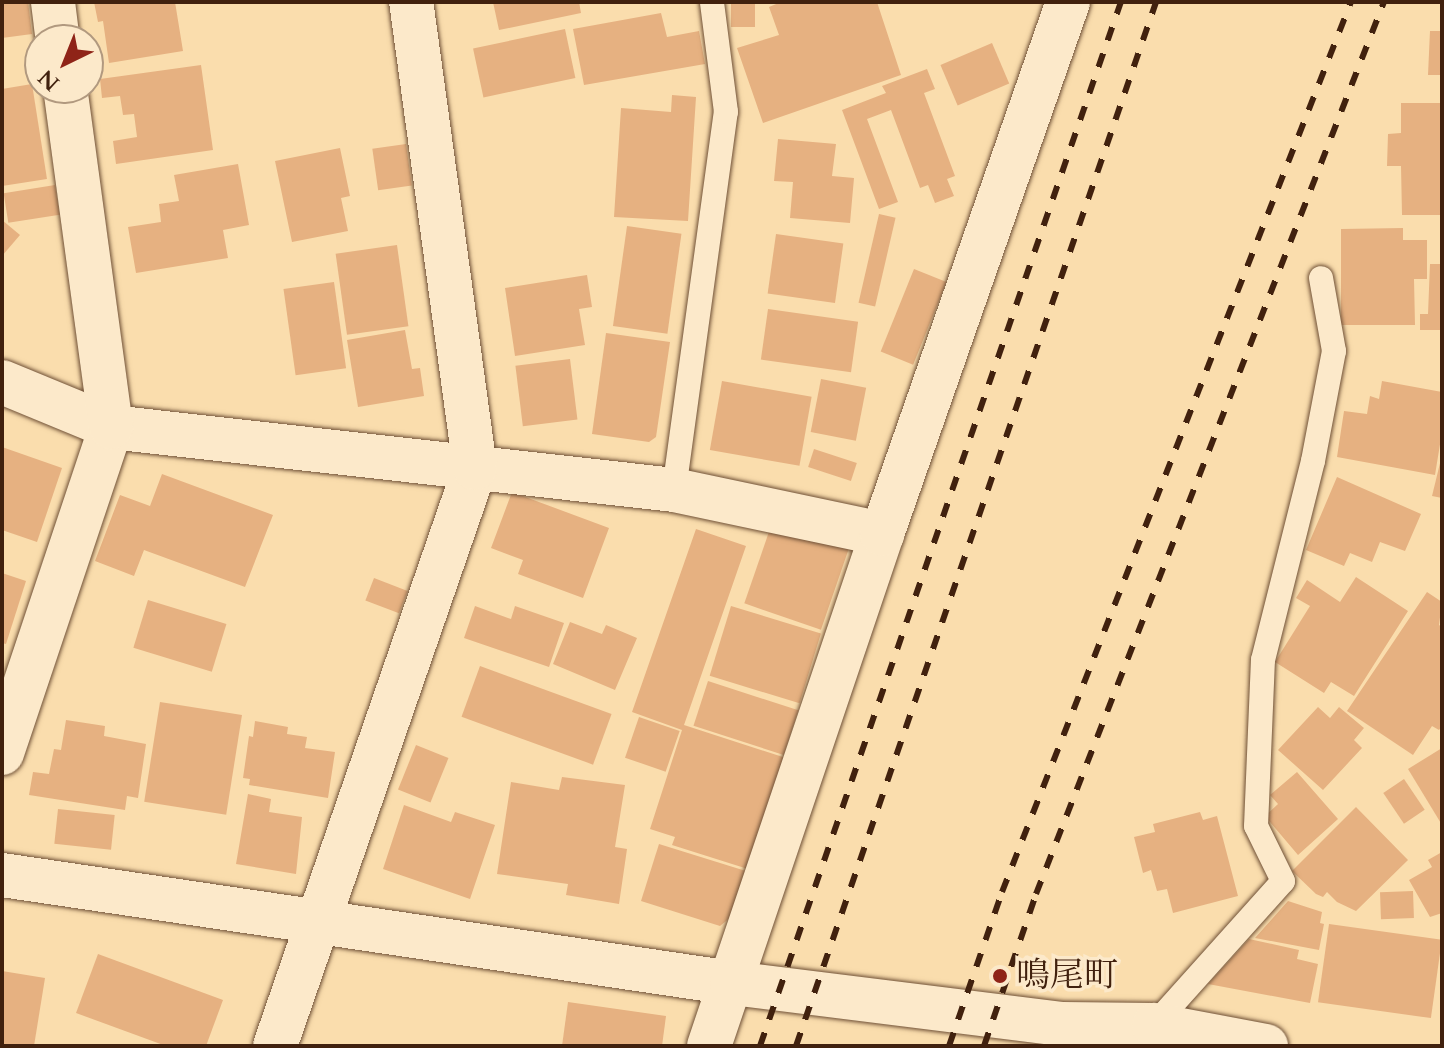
<!DOCTYPE html>
<html>
<head>
<meta charset="utf-8">
<style>
	body { margin:0 }
	#map { position:relative; width:1444px; height:1048px; overflow:hidden; background:#faddad; font-family:Cardo,"Noto Serif JP",serif }
	div>[style] { position:absolute }
	[style*='--x'] { left:calc(var(--x)*1px); top:calc(var(--y)*1px); width:calc(var(--w)*1px); rotate:calc(var(--a)*1deg) }
	.building>* { inset:0; background:#e6b181; transform-origin:0 0 }
	.roads { filter:drop-shadow(0 0 2px #6f5036) drop-shadow(0 0 2px #6f5036) }
	.service>* { height:24px; margin:-12px; padding:0 12px; transform-origin:12px; border-radius:12px; background:#fce9ca }
	.minor>* { height:44px; margin:-22px; padding:0 22px; transform-origin:22px; border-radius:22px; background:#fce9ca }
	.tertiary>* { height:44px; margin:-22px; padding:0 22px; transform-origin:22px; border-radius:22px; background:#fce9ca }
	.rail>* { height:6px; margin-top:-3px; transform-origin:0; background:repeating-linear-gradient(90deg,#41210e 0 14px,transparent 0 28px) }
	.dots>* { width:22px; height:22px; translate:-50% -50%; box-sizing:border-box; border:4px solid #fce9ca; border-radius:50% }
	span { translate:-50% -50%; white-space:nowrap; text-align:center; line-height:1.15; -webkit-text-stroke:7px #fce9ca; paint-order:stroke }
	.poi-label { font-size:34px; color:#41210e }
	.left { translate:0 -50%; text-align:left }
	.frame { position:absolute; inset:0; border:4px solid #41210e; pointer-events:none }
	.north { position:absolute; left:24px; top:24px; width:80px; height:80px; box-sizing:border-box; background:#fce9ca; border:2px solid #b1997f; border-radius:50%; rotate:223deg; font-size:22px; font-weight:700; line-height:32px; text-align:center; color:#41210e }
	.north::after { content:''; display:block; margin:auto; width:28px; height:36px; background:#8f2418; clip-path:polygon(50% 0,100% 100%,50% 72%,0 100%) }
</style>
</head>
<body>
<div id="map">
	<div class="building">
		<div style="clip-path:polygon(2px 2px,28px 2px,32px 34px,2px 38px)"></div>
		<div style="clip-path:polygon(94px 2px,175px 2px,183px 51px,109px 63px,103px 21px,98px 22px)"></div>
		<div style="clip-path:polygon(493px 2px,579px 2px,581px 13px,499px 30px)"></div>
		<div style="left:731px;top:2px;width:24px;height:25px"></div>
		<div style="clip-path:polygon(781px 2px,877px 2px,901px 75px,763px 123px,737px 48px,779px 35px,769px 7px)"></div>
		<div style="clip-path:polygon(661px 13px,667px 37px,699px 31px,705px 64px,584px 85px,573px 29px)"></div>
		<div style="left:565px;top:29px;width:50px;height:94px;rotate:78deg"></div>
		<div style="clip-path:polygon(1430px 31px,1442px 31px,1442px 75px,1428px 75px)"></div>
		<div style="left:992px;top:43px;width:44px;height:56px;rotate:67deg"></div>
		<div style="clip-path:polygon(201px 65px,213px 150px,116px 164px,113px 141px,137px 137px,134px 114px,123px 115px,120px 96px,102px 98px,100px 79px)"></div>
		<div style="clip-path:polygon(927px 69px,935px 89px,924px 93px,955px 176px,947px 179px,954px 196px,935px 203px,928px 185px,920px 188px,891px 110px,867px 119px,898px 202px,879px 209px,842px 110px,886px 93px,882px 86px)"></div>
		<div style="clip-path:polygon(32px 84px,47px 179px,2px 186px,2px 89px)"></div>
		<div style="clip-path:polygon(672px 95px,696px 97px,688px 221px,614px 217px,621px 108px,671px 112px)"></div>
		<div style="clip-path:polygon(1401px 103px,1442px 103px,1442px 215px,1402px 215px,1401px 166px,1387px 166px,1388px 134px,1401px 133px)"></div>
		<div style="clip-path:polygon(778px 139px,836px 144px,832px 176px,854px 178px,850px 223px,790px 218px,793px 182px,774px 181px)"></div>
		<div style="left:406px;top:144px;width:42px;height:34px;rotate:82deg"></div>
		<div style="clip-path:polygon(340px 148px,350px 196px,341px 198px,348px 231px,292px 242px,275px 161px)"></div>
		<div style="clip-path:polygon(238px 164px,249px 225px,223px 230px,228px 258px,136px 273px,128px 227px,161px 222px,159px 204px,179px 201px,174px 175px)"></div>
		<div style="left:55px;top:185px;width:30px;height:52px;rotate:81deg"></div>
		<div style="left:879px;top:214px;width:17px;height:91px;rotate:13deg"></div>
		<div style="clip-path:polygon(2px 220px,20px 235px,2px 256px)"></div>
		<div style="left:627px;top:226px;width:55px;height:101px;rotate:8deg"></div>
		<div style="clip-path:polygon(1403px 228px,1403px 240px,1427px 240px,1427px 279px,1414px 279px,1415px 325px,1341px 325px,1341px 229px)"></div>
		<div style="left:776px;top:234px;width:68px;height:60px;rotate:8deg"></div>
		<div style="left:397px;top:245px;width:82px;height:62px;rotate:82deg"></div>
		<div style="clip-path:polygon(1430px 264px,1442px 264px,1442px 330px,1420px 330px,1420px 314px,1428px 314px)"></div>
		<div style="left:914px;top:269px;width:35px;height:89px;rotate:22deg"></div>
		<div style="clip-path:polygon(587px 275px,592px 307px,579px 309px,585px 345px,515px 356px,505px 288px)"></div>
		<div style="left:334px;top:282px;width:87px;height:51px;rotate:82deg"></div>
		<div style="left:768px;top:309px;width:91px;height:51px;rotate:8deg"></div>
		<div style="clip-path:polygon(405px 330px,412px 369px,420px 368px,424px 396px,358px 407px,347px 340px)"></div>
		<div style="clip-path:polygon(606px 333px,670px 342px,656px 437px,649px 442px,592px 434px)"></div>
		<div style="left:570px;top:359px;width:61px;height:55px;rotate:83deg"></div>
		<div style="left:821px;top:379px;width:46px;height:54px;rotate:11deg"></div>
		<div style="left:722px;top:381px;width:91px;height:70px;rotate:10deg"></div>
		<div style="clip-path:polygon(1382px 381px,1442px 392px,1442px 432px,1435px 475px,1337px 457px,1344px 411px,1367px 414px,1370px 396px,1379px 399px)"></div>
		<div style="clip-path:polygon(2px 447px,62px 468px,37px 542px,2px 530px)"></div>
		<div style="left:814px;top:449px;width:45px;height:19px;rotate:18deg"></div>
		<div style="clip-path:polygon(1442px 455px,1442px 498px,1432px 496px)"></div>
		<div style="clip-path:polygon(162px 474px,273px 515px,245px 587px,144px 550px,134px 576px,95px 561px,120px 495px,150px 506px)"></div>
		<div style="clip-path:polygon(1337px 477px,1421px 514px,1405px 551px,1380px 542px,1372px 562px,1350px 553px,1344px 566px,1306px 550px)"></div>
		<div style="clip-path:polygon(512px 492px,609px 528px,583px 598px,518px 574px,523px 560px,491px 548px)"></div>
		<div style="left:772px;top:523px;width:81px;height:85px;rotate:19deg"></div>
		<div style="clip-path:polygon(696px 529px,746px 546px,684px 725px,786px 758px,751px 870px,672px 845px,675px 837px,650px 829px,682px 730px,632px 712px)"></div>
		<div style="clip-path:polygon(2px 573px,26px 581px,6px 644px,2px 643px)"></div>
		<div style="clip-path:polygon(1356px 577px,1408px 611px,1354px 696px,1331px 682px,1324px 693px,1275px 662px,1310px 606px,1296px 598px,1307px 580px,1340px 602px)"></div>
		<div style="left:374px;top:578px;width:36px;height:24px;rotate:21deg"></div>
		<div style="clip-path:polygon(1427px 592px,1442px 602px,1439px 625px,1442px 627px,1442px 726px,1439px 730px,1432px 726px,1413px 755px,1347px 711px)"></div>
		<div style="left:148px;top:600px;width:82px;height:50px;rotate:17deg"></div>
		<div style="clip-path:polygon(475px 606px,511px 619px,515px 606px,564px 623px,549px 667px,464px 638px)"></div>
		<div style="left:731px;top:606px;width:94px;height:73px;rotate:17deg"></div>
		<div style="clip-path:polygon(570px 622px,602px 634px,606px 625px,637px 638px,615px 690px,553px 664px)"></div>
		<div style="left:480px;top:666px;width:140px;height:54px;rotate:20deg"></div>
		<div style="left:708px;top:681px;width:95px;height:47px;rotate:18deg"></div>
		<div style="left:160px;top:702px;width:83px;height:101px;rotate:9deg"></div>
		<div style="clip-path:polygon(1318px 707px,1330px 718px,1339px 707px,1364px 728px,1354px 740px,1362px 748px,1323px 790px,1278px 750px)"></div>
		<div style="left:639px;top:717px;width:43px;height:43px;rotate:19deg"></div>
		<div style="clip-path:polygon(66px 720px,105px 726px,104px 736px,146px 744px,138px 798px,127px 796px,125px 810px,29px 795px,33px 772px,49px 774px,54px 749px,61px 750px)"></div>
		<div style="clip-path:polygon(255px 721px,288px 727px,287px 734px,307px 737px,305px 748px,335px 752px,328px 798px,249px 785px,250px 779px,243px 778px,249px 736px,253px 737px)"></div>
		<div style="left:416px;top:745px;width:35px;height:48px;rotate:22deg"></div>
		<div style="clip-path:polygon(1442px 748px,1442px 825px,1408px 769px)"></div>
		<div style="clip-path:polygon(1297px 772px,1338px 819px,1298px 855px,1265px 816px,1278px 804px,1270px 795px)"></div>
		<div style="clip-path:polygon(562px 777px,625px 785px,615px 847px,627px 849px,619px 904px,566px 895px,568px 884px,497px 874px,511px 782px,559px 790px)"></div>
		<div style="left:1404px;top:779px;width:37px;height:25px;rotate:56deg"></div>
		<div style="clip-path:polygon(248px 794px,271px 799px,269px 812px,302px 817px,296px 874px,236px 864px)"></div>
		<div style="clip-path:polygon(404px 805px,451px 822px,455px 812px,495px 825px,470px 899px,383px 869px)"></div>
		<div style="clip-path:polygon(1356px 807px,1408px 860px,1356px 911px,1337px 902px,1327px 892px,1323px 897px,1316px 894px,1292px 871px)"></div>
		<div style="left:58px;top:809px;width:57px;height:35px;rotate:6deg"></div>
		<div style="clip-path:polygon(1200px 812px,1203px 820px,1217px 816px,1238px 896px,1173px 913px,1167px 889px,1157px 891px,1151px 870px,1143px 873px,1134px 837px,1155px 832px,1153px 824px)"></div>
		<div style="clip-path:polygon(659px 844px,749px 872px,737px 912px,720px 926px,641px 901px)"></div>
		<div style="clip-path:polygon(1442px 852px,1442px 913px,1430px 917px,1409px 880px,1432px 867px,1428px 860px)"></div>
		<div style="left:1413px;top:891px;width:27px;height:33px;rotate:88deg"></div>
		<div style="clip-path:polygon(1288px 901px,1322px 912px,1320px 923px,1324px 924px,1319px 950px,1255px 938px)"></div>
		<div style="left:1329px;top:924px;width:114px;height:79px;rotate:8deg"></div>
		<div style="clip-path:polygon(1249px 939px,1299px 950px,1297px 959px,1318px 964px,1310px 1003px,1208px 984px)"></div>
		<div style="clip-path:polygon(98px 954px,223px 1000px,206px 1046px,166px 1046px,76px 1013px)"></div>
		<div style="clip-path:polygon(2px 971px,45px 978px,34px 1046px,2px 1046px)"></div>
		<div style="clip-path:polygon(568px 1002px,666px 1016px,662px 1046px,562px 1046px)"></div>
	</div>
	<div class="roads">
		<div class="service">
			<div style="--x:674;--y:490;--w:382;--a:-82.2"></div>
			<div style="--x:726;--y:112;--w:111;--a:-97.3"></div>
			<div style="--x:1154;--y:1025;--w:193;--a:-48.1"></div>
			<div style="--x:1283;--y:881;--w:61;--a:-116.1"></div>
			<div style="--x:1256;--y:826;--w:166;--a:-87.6"></div>
			<div style="--x:1263;--y:660;--w:205;--a:-75.9"></div>
			<div style="--x:1313;--y:461;--w:112;--a:-79.2"></div>
			<div style="--x:1334;--y:351;--w:74;--a:-100.1"></div>
		</div>
		<div class="minor">
			<div style="--x:53;--y:2;--w:38;--a:83"></div>
			<div style="--x:2;--y:382;--w:118;--a:22.4"></div>
			<div style="--x:111;--y:427;--w:567;--a:6.38"></div>
			<div style="--x:674;--y:490;--w:213;--a:11.9"></div>
			<div style="--x:2;--y:753;--w:344;--a:-71.5"></div>
			<div style="--x:111;--y:427;--w:342;--a:-97.7"></div>
			<div style="--x:275;--y:1046;--w:612;--a:-70.91"></div>
			<div style="--x:475;--y:468;--w:470;--a:-97.8"></div>
			<div style="--x:709;--y:1046;--w:540;--a:-71.33"></div>
			<div style="--x:882;--y:534;--w:564;--a:-70.73"></div>
		</div>
		<div class="tertiary">
			<div style="--x:2;--y:875;--w:738;--a:8.42"></div>
			<div style="--x:732;--y:983;--w:333;--a:7.1"></div>
			<div style="--x:1062;--y:1024;--w:92;--a:0.6"></div>
			<div style="--x:1154;--y:1025;--w:114;--a:10.6"></div>
		</div>
	</div>
	<div class="rail">
		<div style="--x:760;--y:1046;--w:1105;--a:-70.93"></div>
		<div style="--x:796;--y:1046;--w:1104;--a:-70.97"></div>
		<div style="--x:949;--y:1046;--w:163;--a:-71"></div>
		<div style="--x:1002;--y:892;--w:956;--a:-68.59"></div>
		<div style="--x:984;--y:1046;--w:161;--a:-71.1"></div>
		<div style="--x:1036;--y:894;--w:957;--a:-68.69"></div>
	</div>
	<div class="dots">
		<div style="left:1000px;top:976px;background:#8f2418"></div>
	</div>
	<div class="poi-label">
		<span class="left" style="left:1016px;top:976px">鳴尾町</span>
	</div>
	<div class="frame"></div>
	<div class="north">N</div>
</div>
</body>
</html>
